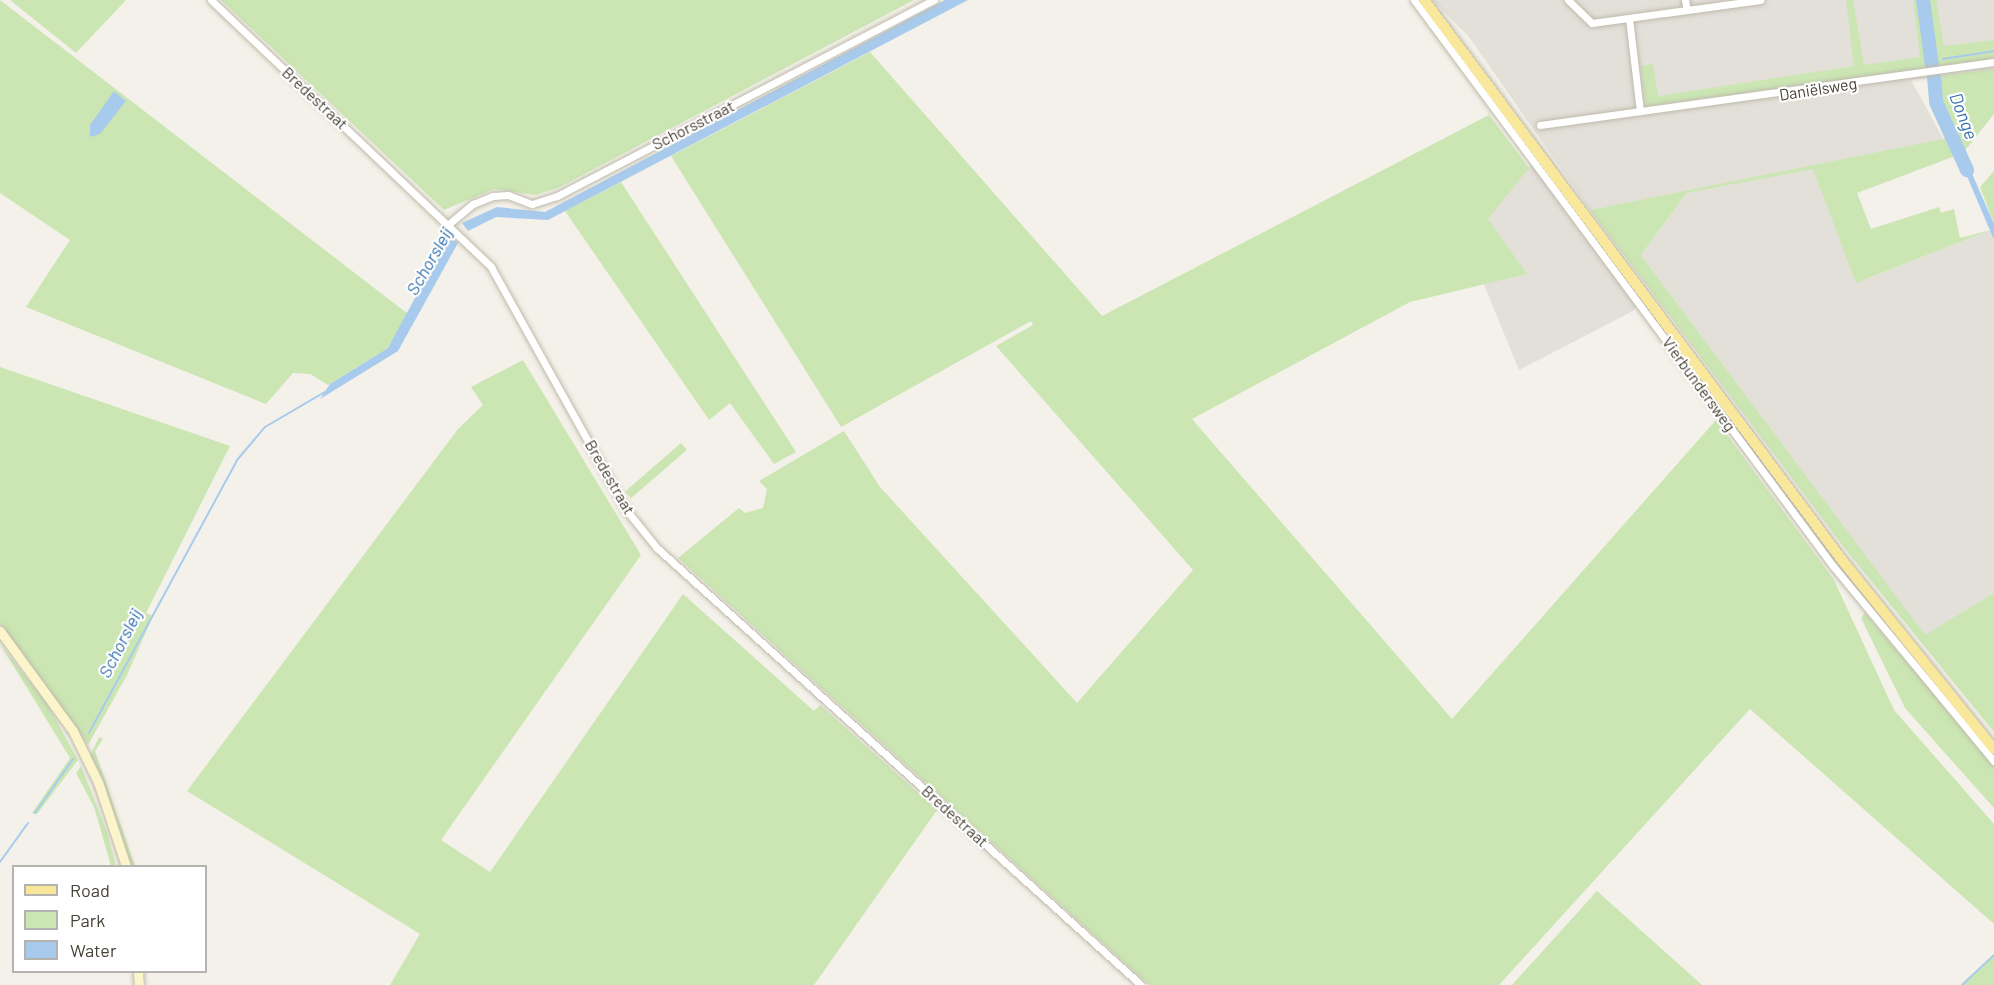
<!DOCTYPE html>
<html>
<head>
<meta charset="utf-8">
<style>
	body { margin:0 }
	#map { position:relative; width:1994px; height:985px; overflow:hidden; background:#f3f1e9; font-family:Barlow,sans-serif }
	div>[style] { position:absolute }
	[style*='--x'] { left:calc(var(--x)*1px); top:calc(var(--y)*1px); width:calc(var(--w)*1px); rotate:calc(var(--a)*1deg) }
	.industrial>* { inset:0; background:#e3e0da }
	.green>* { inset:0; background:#cbe6b3; transform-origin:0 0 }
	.water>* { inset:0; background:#a8cbed }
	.stream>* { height:2px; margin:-1px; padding:0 1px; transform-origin:1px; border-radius:1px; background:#a8cbed }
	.river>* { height:14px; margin:-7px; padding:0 7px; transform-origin:7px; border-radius:7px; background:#a8cbed }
	.roads { filter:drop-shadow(0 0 2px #bfbaab) drop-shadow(0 0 2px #bfbaab) }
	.street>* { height:7px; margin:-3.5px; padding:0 3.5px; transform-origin:3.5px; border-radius:3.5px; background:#fff }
	.secondary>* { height:9px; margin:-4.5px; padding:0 4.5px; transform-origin:4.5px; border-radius:4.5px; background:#fcf4ca }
	.primary>* { height:10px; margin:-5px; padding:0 5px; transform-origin:5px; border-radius:5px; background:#f9e79c }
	span { translate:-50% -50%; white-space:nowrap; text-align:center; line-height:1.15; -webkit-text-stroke:4.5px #fff; paint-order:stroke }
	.street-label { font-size:16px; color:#474237 }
	.water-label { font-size:18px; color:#3571ae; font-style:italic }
	.legend { position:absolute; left:12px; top:865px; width:195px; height:108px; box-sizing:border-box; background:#fff; border:2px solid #b5b3af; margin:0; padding:8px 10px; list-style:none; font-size:18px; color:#474237 }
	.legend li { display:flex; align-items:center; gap:12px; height:30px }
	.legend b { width:30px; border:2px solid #b5b3af }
</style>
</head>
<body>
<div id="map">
	<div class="industrial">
		<div style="clip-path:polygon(1432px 0,1994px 0,1994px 71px,1911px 80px,1944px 140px,1590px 210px,1469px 37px)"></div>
		<div style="clip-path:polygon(1537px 162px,1639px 301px,1633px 311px,1519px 370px,1483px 282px,1482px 219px,1493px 190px)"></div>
		<div style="clip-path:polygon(1813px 168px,1864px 280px,1991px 230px,1994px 240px,1994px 593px,1925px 636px,1641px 255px,1687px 193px)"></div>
	</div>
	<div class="green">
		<div style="clip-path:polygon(0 0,408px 314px,388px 348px,328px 385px,310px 374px,293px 373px,266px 404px,26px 307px,70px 240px,0 193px)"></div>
		<div style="clip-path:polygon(10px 0,126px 0,76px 53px)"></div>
		<div style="clip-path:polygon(221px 0,914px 0,558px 188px,535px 195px,494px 189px,444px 210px)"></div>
		<div style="clip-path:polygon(1846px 0,1853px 0,1864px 65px,1920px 57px,1913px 0,1936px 0,1944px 46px,1994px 40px,1994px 59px,1646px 106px,1641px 66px,1653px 64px,1658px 96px,1854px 66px)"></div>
		<div style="clip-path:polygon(870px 52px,1102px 316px,1489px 115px,1529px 168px,1488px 219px,1527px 274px,1410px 302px,1192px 419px,1452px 719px,1716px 420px,1834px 580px,1894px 710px,1994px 824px,1994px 924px,1750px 709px,1499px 985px,1149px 985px,678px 558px,739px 508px,745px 513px,763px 508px,767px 489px,759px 481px,844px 431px,880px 487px,1077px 703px,1193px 570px,996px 346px,1033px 325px,1031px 321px,841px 427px,671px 156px)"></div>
		<div style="clip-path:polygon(1994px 69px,1994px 114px,1963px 153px,1857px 193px,1871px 229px,1939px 207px,1941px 213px,1954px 209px,1960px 238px,1991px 230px,1856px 283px,1813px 169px,1687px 193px,1641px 255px,1925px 635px,1994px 593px,1994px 732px,1846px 550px,1590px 210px,1953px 137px,1933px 77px)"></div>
		<div style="clip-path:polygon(1994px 171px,1994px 224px,1980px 187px)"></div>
		<div style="clip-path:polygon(621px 182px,796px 452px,774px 464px,730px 403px,709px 420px,565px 211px)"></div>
		<div style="clip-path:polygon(523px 360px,641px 555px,441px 840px,490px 872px,683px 594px,814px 711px,820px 705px,937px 810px,814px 985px,390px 985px,420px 934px,187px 791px,458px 429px,483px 405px,471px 387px)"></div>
		<div style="clip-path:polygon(0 367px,230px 446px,146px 613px,153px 616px,127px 675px,88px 745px,0 625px)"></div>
		<div style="left:681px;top:443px;width:9px;height:74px;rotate:49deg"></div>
		<div style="clip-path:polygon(1865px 613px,1994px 764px,1994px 808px,1905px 708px,1861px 618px)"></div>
		<div style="clip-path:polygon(0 644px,46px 702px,78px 760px,37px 814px,32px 813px,70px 758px)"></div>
		<div style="clip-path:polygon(99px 737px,103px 739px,95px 751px,135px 866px,130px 866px,90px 756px)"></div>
		<div style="clip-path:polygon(81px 766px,107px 832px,116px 866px,111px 866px,94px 807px,76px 773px)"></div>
		<div style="clip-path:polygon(1597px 891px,1702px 985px,1512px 985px)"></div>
		<div style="clip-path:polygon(1994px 954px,1994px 985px,1961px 985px)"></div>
	</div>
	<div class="water">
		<div style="clip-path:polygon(945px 0,968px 0,548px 220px,496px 217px,468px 231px,462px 223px,497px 207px,545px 212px)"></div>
		<div style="clip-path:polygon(114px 91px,126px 101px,100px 134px,90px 137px,90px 125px)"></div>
		<div style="clip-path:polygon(1963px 153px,1994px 224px,1994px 240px,1958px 155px)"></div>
		<div style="clip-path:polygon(450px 233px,458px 243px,398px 351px,320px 399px,330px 384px,388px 348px)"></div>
	</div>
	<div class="stream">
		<div style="--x:1943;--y:59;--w:52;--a:-8.9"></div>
		<div style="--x:89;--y:733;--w:311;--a:-61.5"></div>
		<div style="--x:237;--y:460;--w:43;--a:-49.7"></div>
		<div style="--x:265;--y:427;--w:69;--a:-30.3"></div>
		<div style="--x:35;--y:813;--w:66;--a:-54.9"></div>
		<div style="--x:0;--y:862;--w:48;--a:-54.3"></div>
		<div style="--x:1962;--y:985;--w:44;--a:-43.2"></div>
	</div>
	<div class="river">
		<div style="--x:1923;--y:0;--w:67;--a:82.2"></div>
		<div style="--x:1934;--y:77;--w:25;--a:85"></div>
		<div style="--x:1936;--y:102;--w:75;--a:65.5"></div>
	</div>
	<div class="roads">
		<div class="street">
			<div style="--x:211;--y:0;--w:387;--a:43.6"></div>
			<div style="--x:491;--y:267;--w:279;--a:60.9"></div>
			<div style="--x:627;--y:511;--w:48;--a:51"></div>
			<div style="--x:657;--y:548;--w:652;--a:42.08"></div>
			<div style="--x:1414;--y:0;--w:704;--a:53.49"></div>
			<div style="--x:1833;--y:566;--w:253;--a:50.5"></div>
			<div style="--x:1568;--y:0;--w:33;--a:44"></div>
			<div style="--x:1592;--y:23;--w:170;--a:-7.8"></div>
			<div style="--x:1685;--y:0;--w:10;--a:79"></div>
			<div style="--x:1629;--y:18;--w:94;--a:83.3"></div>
			<div style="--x:1540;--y:125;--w:458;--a:-7.9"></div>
			<div style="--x:450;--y:223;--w:30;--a:-40"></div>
			<div style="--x:473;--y:204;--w:22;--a:-22"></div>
			<div style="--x:493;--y:196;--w:15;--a:-4"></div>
			<div style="--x:508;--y:195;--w:26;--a:21"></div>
			<div style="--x:532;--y:204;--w:26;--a:-18"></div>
			<div style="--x:557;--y:196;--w:425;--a:-27.5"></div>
		</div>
		<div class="secondary">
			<div style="--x:0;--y:631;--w:124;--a:53.9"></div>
			<div style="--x:73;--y:731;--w:57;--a:63.9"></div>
			<div style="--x:98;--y:782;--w:89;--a:71.6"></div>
			<div style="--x:138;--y:972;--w:13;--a:86"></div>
		</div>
		<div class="primary">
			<div style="--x:1424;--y:0;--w:699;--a:53.26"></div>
			<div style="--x:1842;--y:560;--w:243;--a:51.2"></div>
		</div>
	</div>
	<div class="street-label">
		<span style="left:1818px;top:89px;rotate:-9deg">Daniëlsweg</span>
		<span style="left:315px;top:98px;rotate:43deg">Bredestraat</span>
		<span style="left:693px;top:125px;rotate:-27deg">Schorsstraat</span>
		<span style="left:1699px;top:384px;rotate:54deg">Vierbundersweg</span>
		<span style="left:610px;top:477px;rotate:60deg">Bredestraat</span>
		<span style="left:955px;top:816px;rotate:42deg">Bredestraat</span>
	</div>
	<div class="water-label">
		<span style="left:1964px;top:116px;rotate:69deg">Donge</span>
		<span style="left:429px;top:261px;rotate:-60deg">Schorsleij</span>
		<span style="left:120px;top:643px;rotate:-63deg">Schorsleij</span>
	</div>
	<ul class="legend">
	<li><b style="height:8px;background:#f9e79c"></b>Road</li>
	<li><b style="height:16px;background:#cbe6b3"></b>Park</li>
	<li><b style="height:16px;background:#a8cbed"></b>Water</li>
	</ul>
</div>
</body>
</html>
